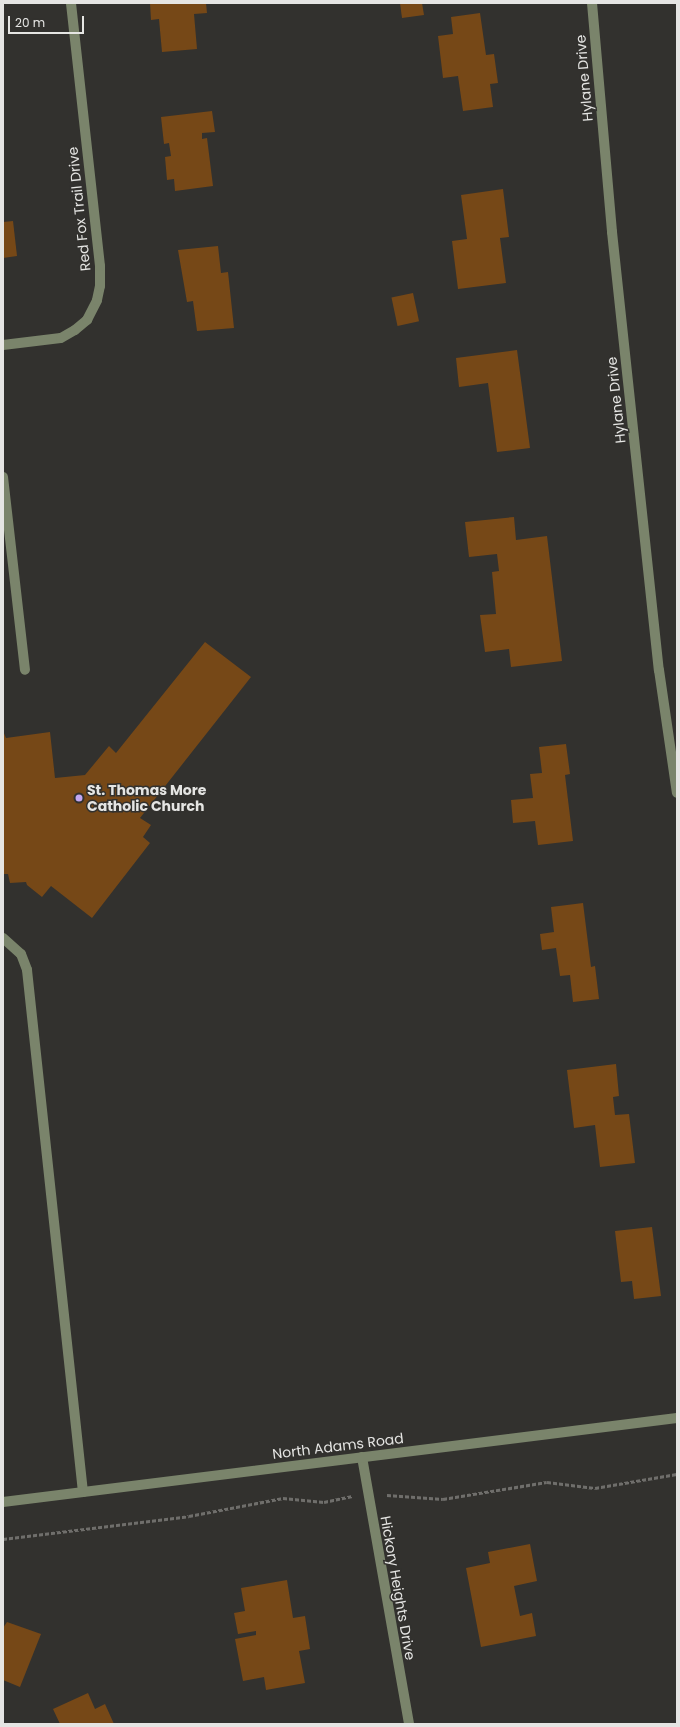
<!DOCTYPE html>
<html>
<head>
<meta charset="utf-8">
<style>
	body { margin:0 }
	#map { position:relative; width:680px; height:1727px; overflow:hidden; background:#32312e; font-family:Poppins,sans-serif }
	div>[style] { position:absolute }
	[style*='--x'] { left:calc(var(--x)*1px); top:calc(var(--y)*1px); width:calc(var(--w)*1px); rotate:calc(var(--a)*1deg) }
	.building>* { inset:0; background:#764817; transform-origin:0 0 }
	.path>* { height:2.5px; margin-top:-1.25px; transform-origin:0; background:repeating-linear-gradient(90deg,#6f6e6b 0 4px,transparent 0 6px) }
	.minor>* { height:10px; margin:-5px; padding:0 5px; transform-origin:5px; border-radius:5px; background:#7a846b }
	.dots>* { width:11px; height:11px; translate:-50% -50%; box-sizing:border-box; border:2px solid #32312e; border-radius:50% }
	span { translate:-50% -50%; white-space:nowrap; text-align:center; line-height:1.15; -webkit-text-stroke:3px #32312e; paint-order:stroke }
	.street-label { font-size:14px; color:#e5e5e3 }
	.poi-label { font-size:14px; color:#e5e5e3; font-weight:700 }
	.left { translate:0 -50%; text-align:left }
	.frame { position:absolute; inset:0; border:4px solid #e5e5e3; pointer-events:none }
	.scale { position:absolute; left:8px; top:16px; width:76px; height:18px; box-sizing:border-box; border:2px solid #e5e5e3; border-top:0; padding-left:5px; font-size:12px; line-height:14px; white-space:nowrap; color:#e5e5e3; -webkit-text-stroke:3px #32312e; paint-order:stroke }
</style>
</head>
<body>
<div id="map">
	<div class="building">
		<div style="clip-path:polygon(150px 3px,206px 3px,207px 13px,194px 14px,197px 49px,162px 52px,159px 19px,151px 20px)"></div>
		<div style="clip-path:polygon(400px 3px,422px 3px,424px 15px,402px 18px)"></div>
		<div style="clip-path:polygon(480px 13px,486px 55px,494px 54px,498px 83px,490px 84px,493px 107px,463px 111px,458px 76px,443px 78px,438px 36px,453px 34px,451px 17px)"></div>
		<div style="clip-path:polygon(212px 111px,215px 132px,202px 133px,202px 139px,207px 138px,213px 186px,175px 191px,174px 179px,167px 180px,165px 157px,171px 156px,169px 143px,164px 144px,161px 117px)"></div>
		<div style="clip-path:polygon(503px 189px,509px 237px,500px 238px,506px 283px,458px 289px,452px 241px,467px 239px,461px 195px)"></div>
		<div style="clip-path:polygon(13px 221px,17px 256px,3px 258px,3px 222px)"></div>
		<div style="clip-path:polygon(218px 246px,221px 273px,228px 272px,234px 328px,197px 331px,193px 301px,187px 302px,178px 250px)"></div>
		<div style="left:413px;top:293px;width:29px;height:22px;rotate:78deg"></div>
		<div style="clip-path:polygon(517px 350px,530px 448px,497px 452px,488px 383px,459px 387px,456px 358px)"></div>
		<div style="clip-path:polygon(514px 517px,516px 540px,547px 536px,562px 661px,511px 667px,509px 649px,485px 652px,480px 615px,496px 614px,492px 572px,499px 571px,497px 554px,469px 557px,465px 522px)"></div>
		<div style="clip-path:polygon(205px 642px,251px 677px,140px 818px,151px 825px,143px 837px,150px 843px,92px 918px,51px 886px,42px 897px,27px 885px,26px 882px,10px 883px,8px 874px,3px 874px,3px 731px,6px 738px,50px 732px,55px 778px,85px 775px,109px 746px,116px 753px)"></div>
		<div style="clip-path:polygon(566px 744px,570px 774px,565px 775px,573px 841px,538px 845px,535px 821px,513px 823px,511px 800px,533px 798px,530px 774px,542px 773px,539px 747px)"></div>
		<div style="clip-path:polygon(583px 903px,591px 967px,595px 966px,599px 999px,573px 1002px,570px 975px,560px 976px,556px 948px,542px 950px,540px 934px,554px 932px,551px 907px)"></div>
		<div style="clip-path:polygon(616px 1064px,619px 1096px,613px 1097px,615px 1115px,629px 1114px,635px 1163px,600px 1167px,595px 1125px,574px 1128px,567px 1070px)"></div>
		<div style="clip-path:polygon(652px 1227px,661px 1296px,634px 1299px,632px 1281px,621px 1282px,615px 1231px)"></div>
		<div style="clip-path:polygon(530px 1544px,537px 1581px,514px 1586px,520px 1616px,532px 1613px,536px 1636px,481px 1647px,466px 1568px,490px 1563px,488px 1552px)"></div>
		<div style="clip-path:polygon(287px 1580px,293px 1618px,305px 1616px,310px 1649px,299px 1651px,305px 1683px,266px 1690px,264px 1677px,243px 1681px,235px 1639px,256px 1635px,256px 1631px,238px 1634px,234px 1613px,245px 1611px,241px 1588px)"></div>
		<div style="clip-path:polygon(7px 1622px,41px 1634px,20px 1687px,3px 1680px,3px 1628px)"></div>
		<div style="clip-path:polygon(88px 1693px,95px 1709px,105px 1704px,114px 1724px,60px 1724px,53px 1709px)"></div>
	</div>
	<div class="path">
		<div style="--x:387;--y:1495;--w:56;--a:4.1"></div>
		<div style="--x:443;--y:1499;--w:105;--a:-9.3"></div>
		<div style="--x:547;--y:1482;--w:48;--a:7.1"></div>
		<div style="--x:595;--y:1488;--w:83;--a:-9.7"></div>
		<div style="--x:3;--y:1539;--w:187;--a:-7"></div>
		<div style="--x:189;--y:1516;--w:96;--a:-10.8"></div>
		<div style="--x:283;--y:1498;--w:41;--a:5.6"></div>
		<div style="--x:324;--y:1502;--w:29;--a:-12"></div>
	</div>
	<div class="minor">
		<div style="--x:592;--y:3;--w:230;--a:85"></div>
		<div style="--x:612;--y:232;--w:441;--a:83.9"></div>
		<div style="--x:659;--y:670;--w:124;--a:81.7"></div>
		<div style="--x:3;--y:345;--w:58;--a:-6.9"></div>
		<div style="--x:61;--y:338;--w:16;--a:-30"></div>
		<div style="--x:75;--y:330;--w:16;--a:-40"></div>
		<div style="--x:87;--y:320;--w:22;--a:-63"></div>
		<div style="--x:97;--y:300;--w:14;--a:-78"></div>
		<div style="--x:100;--y:286;--w:20;--a:-90"></div>
		<div style="--x:100;--y:266;--w:265;--a:-96.3"></div>
		<div style="--x:3;--y:477;--w:194;--a:83.5"></div>
		<div style="--x:3;--y:938;--w:24;--a:42"></div>
		<div style="--x:21;--y:954;--w:17;--a:69"></div>
		<div style="--x:27;--y:970;--w:525;--a:83.88"></div>
		<div style="--x:362;--y:1457;--w:271;--a:80"></div>
		<div style="--x:3;--y:1502;--w:679;--a:-7.1"></div>
	</div>
	<div class="dots">
		<div style="left:79px;top:798px;background:#c2a7f2"></div>
	</div>
	<div class="street-label">
		<span style="left:584px;top:78px;rotate:-95deg">Hylane Drive</span>
		<span style="left:79px;top:209px;rotate:-96deg">Red Fox Trail Drive</span>
		<span style="left:616px;top:400px;rotate:-96deg">Hylane Drive</span>
		<span style="left:338px;top:1446px;rotate:-7deg">North Adams Road</span>
		<span style="left:398px;top:1588px;rotate:80deg">Hickory Heights Drive</span>
	</div>
	<div class="poi-label">
		<span class="left" style="left:87px;top:798px">St. Thomas More<br>Catholic Church</span>
	</div>
	<div class="frame"></div>
	<div class="scale">20 m</div>
</div>
</body>
</html>
